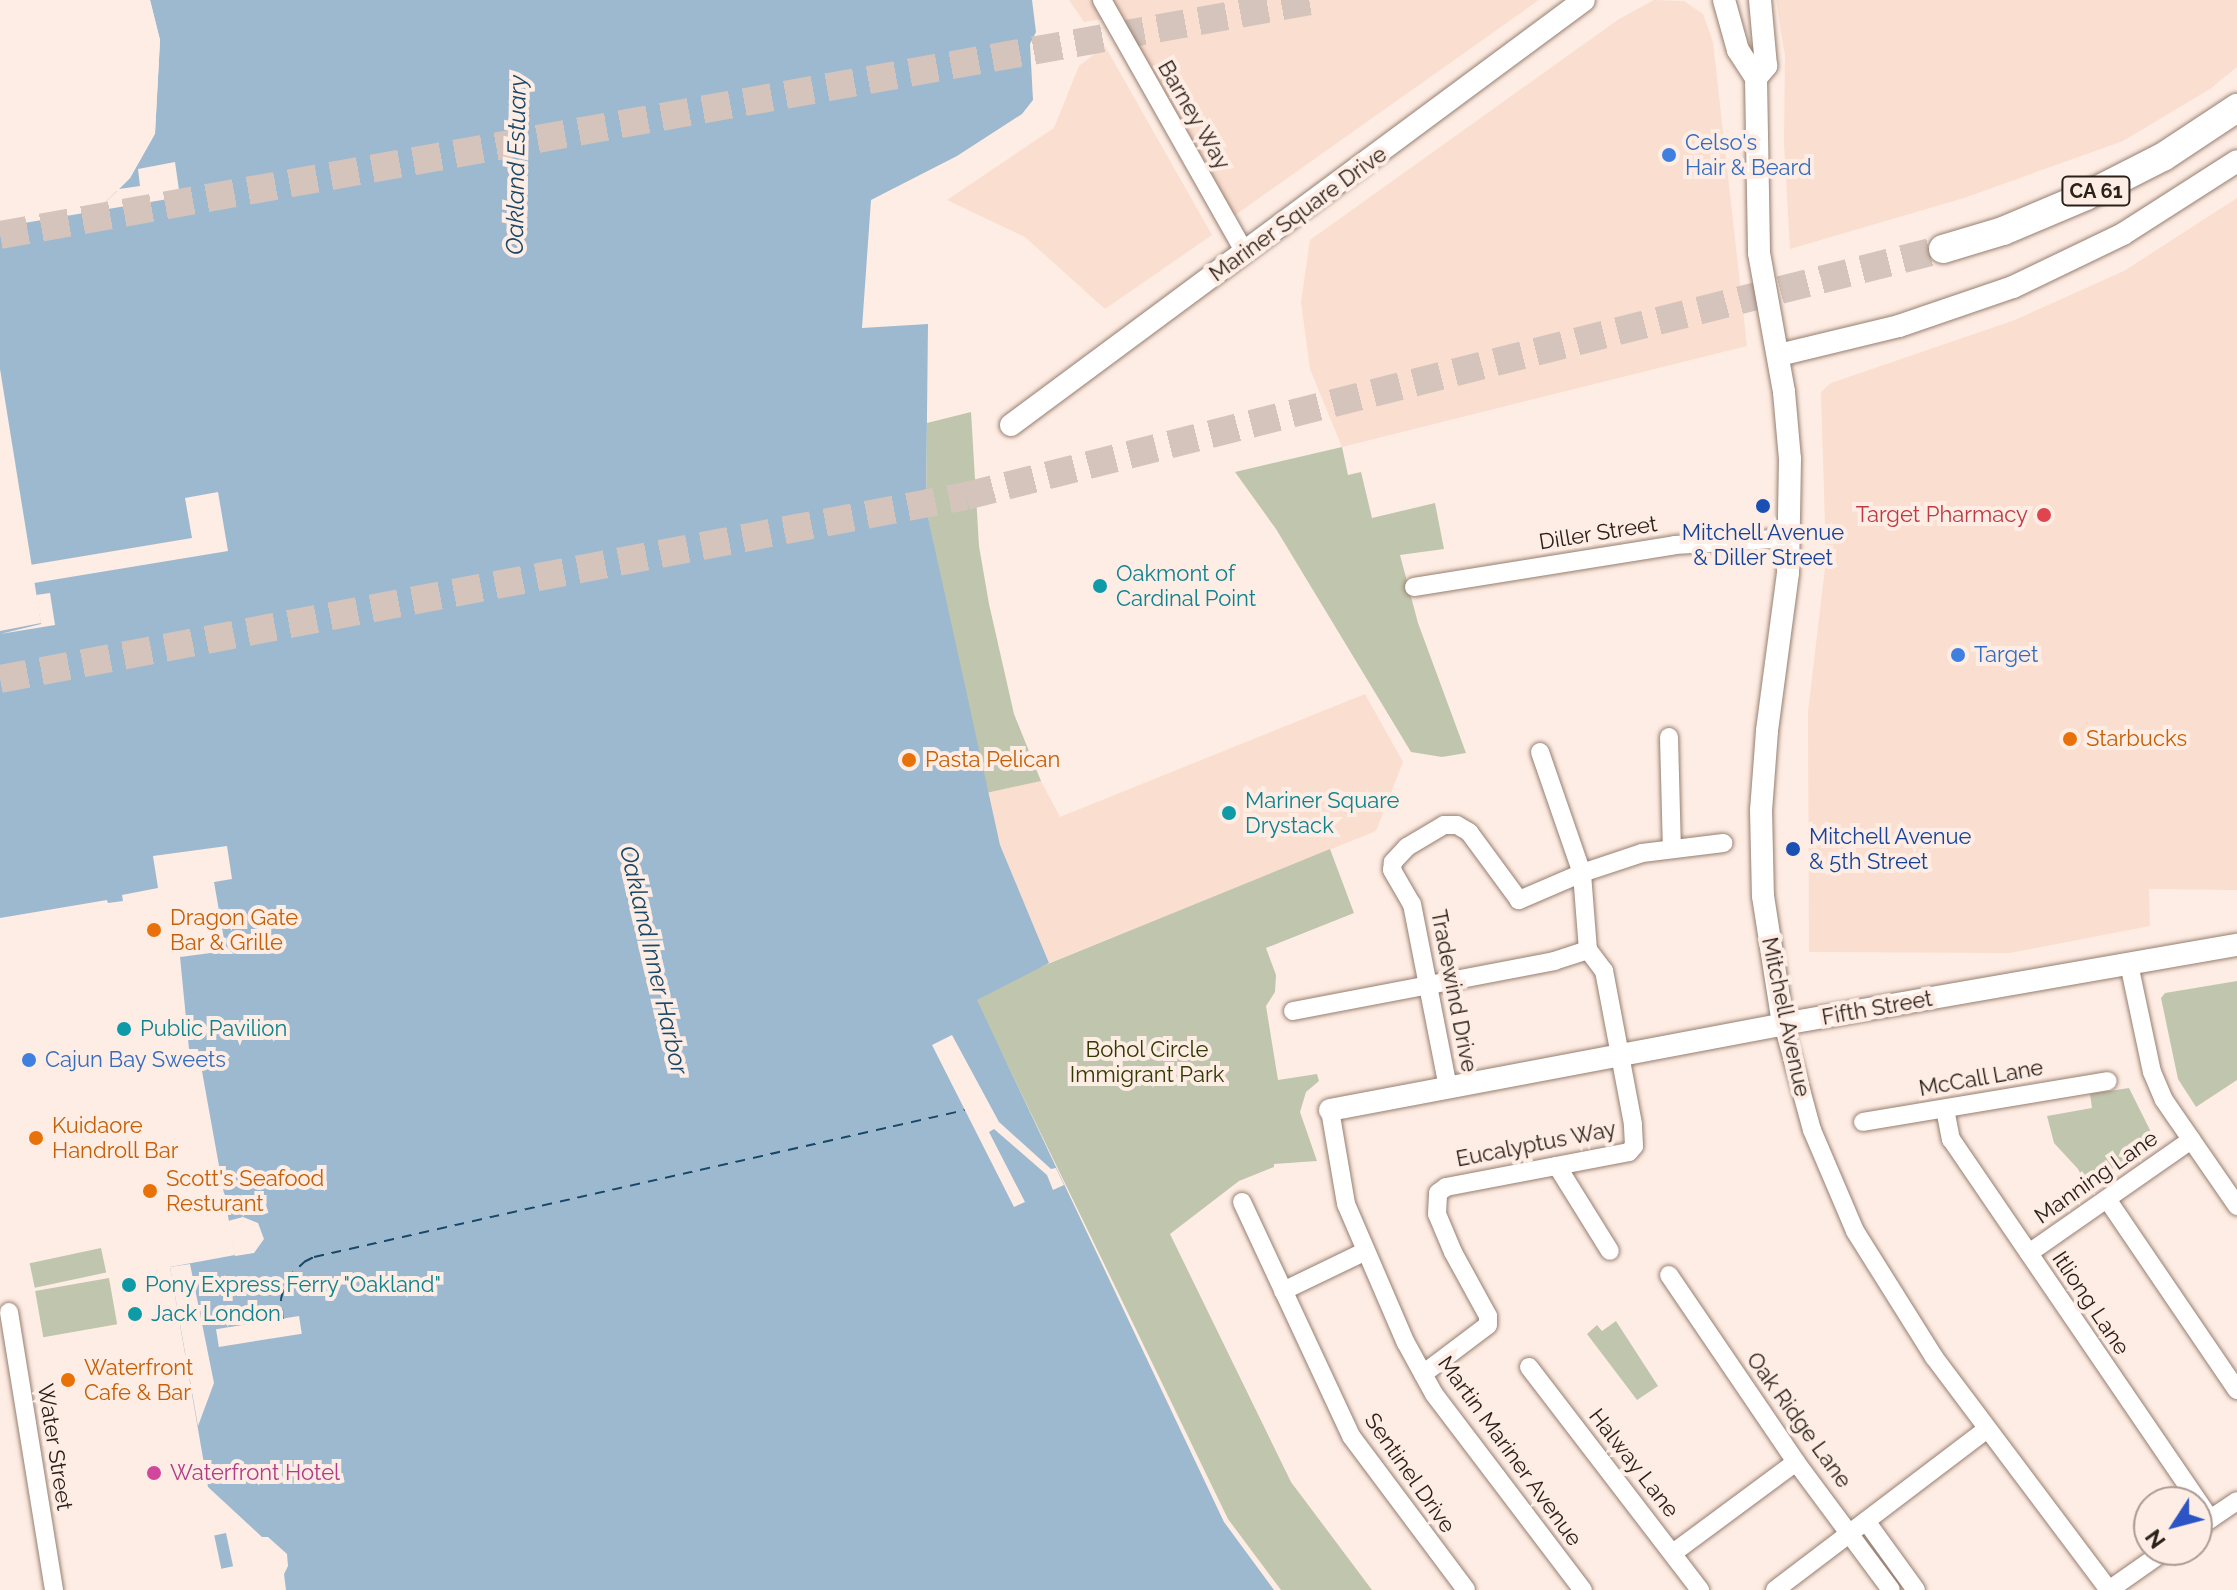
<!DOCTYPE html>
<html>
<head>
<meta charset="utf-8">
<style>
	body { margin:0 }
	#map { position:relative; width:2237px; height:1590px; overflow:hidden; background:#feede4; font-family:Raleway,sans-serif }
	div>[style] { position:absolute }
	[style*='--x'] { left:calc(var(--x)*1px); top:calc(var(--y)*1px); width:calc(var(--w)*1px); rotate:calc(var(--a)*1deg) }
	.built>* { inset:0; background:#fadecf }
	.green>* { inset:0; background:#c0c6ad; transform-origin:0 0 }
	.water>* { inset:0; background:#9db9cf; transform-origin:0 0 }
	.pier>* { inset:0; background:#feede4; transform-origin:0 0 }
	.ferry>* { height:2px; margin-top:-1px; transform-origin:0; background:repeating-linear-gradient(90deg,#184767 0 10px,transparent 0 18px) }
	.primary-tunnel>* { height:28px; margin-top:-14px; transform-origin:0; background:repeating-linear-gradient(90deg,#d4c4bc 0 28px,transparent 0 42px) }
	.roads { filter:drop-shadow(0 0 2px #977e70) drop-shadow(0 0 2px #977e70) }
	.minor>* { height:18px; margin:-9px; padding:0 9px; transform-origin:9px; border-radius:9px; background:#fff }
	.tertiary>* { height:22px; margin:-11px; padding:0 11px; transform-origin:11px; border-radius:11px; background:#fff }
	.primary>* { height:28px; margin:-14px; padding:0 14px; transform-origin:14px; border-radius:14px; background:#fff }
	.dots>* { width:22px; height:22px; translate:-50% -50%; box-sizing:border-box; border:4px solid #feede4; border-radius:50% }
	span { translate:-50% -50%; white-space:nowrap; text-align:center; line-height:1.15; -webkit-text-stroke:8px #feede4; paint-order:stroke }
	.shield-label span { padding:2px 6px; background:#feede4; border:2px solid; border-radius:6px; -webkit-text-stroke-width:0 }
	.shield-label { font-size:20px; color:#2b211b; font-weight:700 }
	.street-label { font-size:22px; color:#2b211b }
	.shop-label { font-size:22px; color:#366cbe }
	.left { translate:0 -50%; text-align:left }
	.health-label { font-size:22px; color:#be3a42 }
	.right { translate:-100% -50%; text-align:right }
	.transit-label { font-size:22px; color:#164399 }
	.culture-label { font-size:22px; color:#0d838f }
	.food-label { font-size:22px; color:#c56008 }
	.park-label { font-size:22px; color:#313902 }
	.hotel-label { font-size:22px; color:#b23c85 }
	.water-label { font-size:24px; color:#184767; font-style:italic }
	.north { position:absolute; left:2133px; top:1486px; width:80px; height:80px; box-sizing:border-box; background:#feede4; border:2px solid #aa9b94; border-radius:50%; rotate:234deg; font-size:22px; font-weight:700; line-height:32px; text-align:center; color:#2b211b }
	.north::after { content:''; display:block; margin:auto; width:28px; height:36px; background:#2c54c4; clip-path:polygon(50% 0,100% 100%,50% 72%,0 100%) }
</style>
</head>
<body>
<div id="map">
	<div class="built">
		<div style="clip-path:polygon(1069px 0,1539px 0,1234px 216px,1121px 16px,1084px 22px)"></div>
		<div style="clip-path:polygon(1654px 0,1684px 1px,1703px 14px,1713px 42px,1747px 346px,1342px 447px,1310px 369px,1301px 302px,1310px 240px,1619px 19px)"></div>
		<div style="clip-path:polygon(1776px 0,2237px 0,2237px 67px,2210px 89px,2123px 141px,1964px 198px,1790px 249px,1784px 143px,1785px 56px)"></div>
		<div style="clip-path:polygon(1105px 46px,1212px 235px,1105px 309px,1025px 237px,947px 200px,1054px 128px,1079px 66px)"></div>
		<div style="clip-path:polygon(2237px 198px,2237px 890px,2149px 889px,2150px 926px,2010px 953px,1809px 952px,1808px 712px,1826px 559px,1821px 392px,1831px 383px,2015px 320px,2124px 271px)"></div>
		<div style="clip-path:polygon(1365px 694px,1403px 762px,1376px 831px,1049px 963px,1000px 845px,986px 793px,1041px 781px,1060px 817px)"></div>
	</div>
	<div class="green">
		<div style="clip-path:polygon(971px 412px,979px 546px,989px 604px,1014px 714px,1041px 781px,986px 793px,926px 508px,927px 423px)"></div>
		<div style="clip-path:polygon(1342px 447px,1348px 475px,1361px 472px,1372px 518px,1435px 503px,1444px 549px,1400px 555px,1418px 623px,1466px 753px,1442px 757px,1411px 752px,1276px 529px,1235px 472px)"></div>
		<div style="clip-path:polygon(1330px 849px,1354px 913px,1266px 948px,1276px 975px,1275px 992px,1266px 1006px,1278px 1080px,1317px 1074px,1319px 1081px,1306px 1092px,1300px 1112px,1317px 1161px,1274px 1164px,1274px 1167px,1239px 1181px,1170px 1234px,1291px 1482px,1372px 1590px,1281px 1590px,1228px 1519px,976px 1000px,1033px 970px)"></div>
		<div style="clip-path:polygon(2237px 981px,2237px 1080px,2196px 1107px,2178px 1079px,2161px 998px,2165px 993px)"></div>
		<div style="clip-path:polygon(2129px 1088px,2155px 1140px,2087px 1186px,2078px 1169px,2054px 1143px,2047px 1116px,2092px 1108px,2090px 1094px)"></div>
		<div style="left:101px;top:1248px;width:25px;height:73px;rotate:78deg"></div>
		<div style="left:109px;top:1278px;width:47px;height:75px;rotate:80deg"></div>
		<div style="clip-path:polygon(1616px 1321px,1658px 1386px,1637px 1400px,1587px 1334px,1597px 1325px,1602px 1331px)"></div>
	</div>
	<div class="water">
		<div style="clip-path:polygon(150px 0,1032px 0,1036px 32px,1030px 44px,1033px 100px,1022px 114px,957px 156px,871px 200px,862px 328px,928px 324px,926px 508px,1000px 845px,1049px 963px,977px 1000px,1224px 1522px,1274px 1590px,286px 1590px,284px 1574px,288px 1566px,287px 1554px,268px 1537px,262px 1537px,208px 1487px,170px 1267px,235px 1255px,198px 1049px,189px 1049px,180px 957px,226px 951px,214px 882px,232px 879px,227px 846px,153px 856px,158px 888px,122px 895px,123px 901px,108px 903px,107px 900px,0 918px,0 631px,41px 623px,0 369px,0 227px,96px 211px,130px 178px,155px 133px,160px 40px)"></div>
		<div style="left:226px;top:1533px;width:34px;height:12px;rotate:78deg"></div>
	</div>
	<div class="pier">
		<div style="clip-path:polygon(146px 0,150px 0,160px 40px,155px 134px,130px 178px,119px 189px,140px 186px,138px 169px,175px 162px,180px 197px,96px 211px,117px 191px,111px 191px,127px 175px,151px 132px,156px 40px)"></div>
		<div style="clip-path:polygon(218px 492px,228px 551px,34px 583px,30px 565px,192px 538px,185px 498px)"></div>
		<div style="clip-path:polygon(50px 593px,55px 625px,0 634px,41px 624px,36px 595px)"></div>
		<div style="clip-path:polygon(952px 1035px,999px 1122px,1051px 1169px,1056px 1168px,1064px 1185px,1053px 1190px,1047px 1175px,994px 1129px,989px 1132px,1025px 1202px,1014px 1207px,932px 1045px)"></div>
		<div style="clip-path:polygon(243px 1217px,258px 1223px,264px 1239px,254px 1253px,235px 1256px,228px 1221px)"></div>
		<div style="clip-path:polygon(190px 1264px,214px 1383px,198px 1426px,170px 1267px)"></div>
		<div style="left:299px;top:1316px;width:18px;height:84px;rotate:81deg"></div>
	</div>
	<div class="ferry">
		<div style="--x:283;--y:1319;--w:20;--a:-96"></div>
		<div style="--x:281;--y:1299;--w:21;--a:-76"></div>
		<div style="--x:286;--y:1279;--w:25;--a:-43"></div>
		<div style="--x:304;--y:1262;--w:11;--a:-27"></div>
		<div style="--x:314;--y:1257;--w:667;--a:-12.72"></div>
	</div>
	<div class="primary-tunnel">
		<div style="--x:0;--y:235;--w:1337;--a:-10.12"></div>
		<div style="--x:0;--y:679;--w:983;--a:-10.73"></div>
		<div style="--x:966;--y:496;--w:1008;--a:-14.19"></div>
	</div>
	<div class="roads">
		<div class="minor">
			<div style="--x:1102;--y:0;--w:291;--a:60.5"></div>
			<div style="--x:1414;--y:587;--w:264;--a:-9.1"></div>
			<div style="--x:1675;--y:545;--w:115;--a:-3.5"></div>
			<div style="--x:1669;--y:737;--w:112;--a:88.5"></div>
			<div style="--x:1540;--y:752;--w:128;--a:70.9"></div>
			<div style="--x:1582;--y:873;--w:63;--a:-18.4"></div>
			<div style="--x:1642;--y:853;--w:82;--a:-7"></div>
			<div style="--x:2129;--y:964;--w:110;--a:78"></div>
			<div style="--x:2152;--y:1072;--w:30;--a:67"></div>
			<div style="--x:2164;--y:1100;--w:129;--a:55.4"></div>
			<div style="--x:1293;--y:1011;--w:266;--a:-10.8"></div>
			<div style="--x:1554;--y:961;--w:36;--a:-18"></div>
			<div style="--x:1783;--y:1024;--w:110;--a:74.7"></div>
			<div style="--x:1812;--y:1130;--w:110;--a:66.9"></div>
			<div style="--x:1855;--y:1231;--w:149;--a:57.9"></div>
			<div style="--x:1934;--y:1357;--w:291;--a:53.1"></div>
			<div style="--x:1945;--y:1109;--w:31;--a:79"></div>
			<div style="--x:1951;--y:1139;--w:460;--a:55.7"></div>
			<div style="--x:1330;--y:1110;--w:95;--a:80.3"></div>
			<div style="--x:1346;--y:1204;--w:151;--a:66.7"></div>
			<div style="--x:1406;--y:1343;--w:58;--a:61.2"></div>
			<div style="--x:1434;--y:1394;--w:246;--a:52.8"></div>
			<div style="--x:1863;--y:1122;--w:248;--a:-9.5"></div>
			<div style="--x:1557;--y:1166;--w:100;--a:58.1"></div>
			<div style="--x:2107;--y:1199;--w:231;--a:55.8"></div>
			<div style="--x:1242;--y:1202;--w:258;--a:65"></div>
			<div style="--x:1351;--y:1436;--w:192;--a:53.2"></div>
			<div style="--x:2029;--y:1253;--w:198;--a:-34.9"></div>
			<div style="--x:1669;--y:1275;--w:226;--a:55.8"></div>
			<div style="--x:1796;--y:1462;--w:159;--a:53.4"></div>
			<div style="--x:1283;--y:1291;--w:90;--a:-25.7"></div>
			<div style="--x:9;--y:1312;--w:282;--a:80.8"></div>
			<div style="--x:1529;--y:1367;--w:281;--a:52.5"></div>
			<div style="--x:1423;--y:1374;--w:81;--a:-37"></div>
			<div style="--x:1488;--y:1325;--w:9;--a:-90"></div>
			<div style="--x:1488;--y:1316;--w:73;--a:-118.7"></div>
			<div style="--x:1453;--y:1252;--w:41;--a:-112.8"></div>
			<div style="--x:1437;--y:1214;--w:21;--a:-87"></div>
			<div style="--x:1438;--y:1193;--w:10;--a:-37"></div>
			<div style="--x:1446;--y:1187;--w:186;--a:-10.8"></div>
			<div style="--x:1629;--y:1152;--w:8;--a:-50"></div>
			<div style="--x:1634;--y:1146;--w:22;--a:-93"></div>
			<div style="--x:1633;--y:1124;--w:156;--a:-100.7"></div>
			<div style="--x:1604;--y:971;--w:26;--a:-127"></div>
			<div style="--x:1588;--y:950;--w:77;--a:-94.5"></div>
			<div style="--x:1582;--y:873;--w:69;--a:156.8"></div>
			<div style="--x:1519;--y:900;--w:84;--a:-126.3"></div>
			<div style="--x:1469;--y:832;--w:14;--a:-150"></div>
			<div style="--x:1457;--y:825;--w:13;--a:180"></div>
			<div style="--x:1444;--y:825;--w:43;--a:149.3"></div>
			<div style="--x:1407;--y:847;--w:21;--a:133"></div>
			<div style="--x:1393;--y:862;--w:8;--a:97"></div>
			<div style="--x:1392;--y:870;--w:39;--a:60"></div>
			<div style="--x:1412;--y:904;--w:187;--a:78.9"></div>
			<div style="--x:1866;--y:1521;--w:85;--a:54.1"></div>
			<div style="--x:2197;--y:1528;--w:48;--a:-34"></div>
			<div style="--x:1673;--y:1553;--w:153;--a:-36.5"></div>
			<div style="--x:1775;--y:1590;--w:265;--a:-37.2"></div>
			<div style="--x:2109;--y:1590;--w:70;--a:-35.1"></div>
		</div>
		<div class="tertiary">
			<div style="--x:1724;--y:0;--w:52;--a:74.4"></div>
			<div style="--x:1738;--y:50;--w:33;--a:57"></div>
			<div style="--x:1756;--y:78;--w:175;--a:89"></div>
			<div style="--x:1759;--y:253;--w:141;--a:79.8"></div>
			<div style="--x:1784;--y:392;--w:67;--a:84.9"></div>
			<div style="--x:1790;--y:459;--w:114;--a:91"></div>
			<div style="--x:1788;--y:573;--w:159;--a:97.6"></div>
			<div style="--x:1767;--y:731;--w:79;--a:94.3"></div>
			<div style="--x:1761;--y:810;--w:86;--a:88.7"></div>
			<div style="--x:1763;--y:896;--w:130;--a:81.1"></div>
			<div style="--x:1756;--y:78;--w:16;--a:-50"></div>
			<div style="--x:1766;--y:66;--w:66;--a:-95.2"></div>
			<div style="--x:1779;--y:355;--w:123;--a:-13.6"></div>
			<div style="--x:1899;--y:326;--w:120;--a:-18.9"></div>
			<div style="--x:2013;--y:287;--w:122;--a:-25.7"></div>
			<div style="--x:2123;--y:234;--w:135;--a:-32.6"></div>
			<div style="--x:1011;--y:425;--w:713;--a:-36.56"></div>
			<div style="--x:1330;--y:1110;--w:461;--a:-10.7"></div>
			<div style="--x:1783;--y:1024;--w:461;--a:-9.9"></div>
		</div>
		<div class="primary">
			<div style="--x:1943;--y:249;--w:63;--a:-16.7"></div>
			<div style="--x:2003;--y:231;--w:90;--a:-22.9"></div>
			<div style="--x:2086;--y:196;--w:86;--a:-26.9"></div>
			<div style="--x:2163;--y:157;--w:89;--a:-33.5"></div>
		</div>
	</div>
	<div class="dots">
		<div style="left:1669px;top:155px;background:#3f7fe0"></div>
		<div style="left:1763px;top:506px;background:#1a4fb4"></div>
		<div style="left:2044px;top:515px;background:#e0444e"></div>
		<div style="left:1100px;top:586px;background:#0f9aa8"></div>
		<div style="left:1958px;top:655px;background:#3f7fe0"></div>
		<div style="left:2070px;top:739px;background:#e8710a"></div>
		<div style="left:909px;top:760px;background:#e8710a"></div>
		<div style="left:1229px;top:813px;background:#0f9aa8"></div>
		<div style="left:1793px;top:849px;background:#1a4fb4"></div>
		<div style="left:154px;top:930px;background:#e8710a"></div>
		<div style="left:124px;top:1029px;background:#0f9aa8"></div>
		<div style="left:29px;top:1060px;background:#3f7fe0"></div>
		<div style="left:36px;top:1138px;background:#e8710a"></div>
		<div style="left:150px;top:1191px;background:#e8710a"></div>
		<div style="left:129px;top:1285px;background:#0f9aa8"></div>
		<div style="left:135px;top:1314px;background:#0f9aa8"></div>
		<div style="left:68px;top:1380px;background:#e8710a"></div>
		<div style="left:154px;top:1473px;background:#d1479c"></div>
	</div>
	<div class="shield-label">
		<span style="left:2096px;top:191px">CA 61</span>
	</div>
	<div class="street-label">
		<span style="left:1194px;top:115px;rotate:60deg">Barney Way</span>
		<span style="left:1298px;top:214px;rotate:-36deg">Mariner Square Drive</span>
		<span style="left:1598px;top:533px;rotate:-9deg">Diller Street</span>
		<span style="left:1454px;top:991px;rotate:79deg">Tradewind Drive</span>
		<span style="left:1877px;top:1008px;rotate:-10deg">Fifth Street</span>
		<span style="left:1786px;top:1017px;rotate:78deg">Mitchell Avenue</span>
		<span style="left:1981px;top:1078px;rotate:-10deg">McCall Lane</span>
		<span style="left:1536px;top:1144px;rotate:-11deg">Eucalyptus Way</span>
		<span style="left:2096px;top:1177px;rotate:-35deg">Manning Lane</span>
		<span style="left:2091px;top:1303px;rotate:56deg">Itliong Lane</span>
		<span style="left:1799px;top:1420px;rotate:54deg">Oak Ridge Lane</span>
		<span style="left:55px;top:1447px;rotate:81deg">Water Street</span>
		<span style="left:1510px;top:1451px;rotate:54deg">Martin Mariner Avenue</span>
		<span style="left:1634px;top:1463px;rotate:52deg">Halway Lane</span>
		<span style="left:1410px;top:1473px;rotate:55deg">Sentinel Drive</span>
	</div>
	<div class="shop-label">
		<span class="left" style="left:1685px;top:155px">Celso's<br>Hair &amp; Beard</span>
		<span class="left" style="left:1974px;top:655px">Target</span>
		<span class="left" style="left:45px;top:1060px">Cajun Bay Sweets</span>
	</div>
	<div class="health-label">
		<span class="right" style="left:2028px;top:515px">Target Pharmacy</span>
	</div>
	<div class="transit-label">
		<span style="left:1763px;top:545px">Mitchell Avenue<br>&amp; Diller Street</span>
		<span class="left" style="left:1809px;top:849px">Mitchell Avenue<br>&amp; 5th Street</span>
	</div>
	<div class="culture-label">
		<span class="left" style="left:1116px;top:586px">Oakmont of<br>Cardinal Point</span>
		<span class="left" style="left:1245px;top:813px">Mariner Square<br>Drystack</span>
		<span class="left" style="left:140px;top:1029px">Public Pavilion</span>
		<span class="left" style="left:145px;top:1285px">Pony Express Ferry "Oakland"</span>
		<span class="left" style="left:151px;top:1314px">Jack London</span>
	</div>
	<div class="food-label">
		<span class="left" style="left:2086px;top:739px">Starbucks</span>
		<span class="left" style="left:925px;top:760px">Pasta Pelican</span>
		<span class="left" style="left:170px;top:930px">Dragon Gate<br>Bar &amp; Grille</span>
		<span class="left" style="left:52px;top:1138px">Kuidaore<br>Handroll Bar</span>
		<span class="left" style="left:166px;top:1191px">Scott's Seafood<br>Resturant</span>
		<span class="left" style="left:84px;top:1380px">Waterfront<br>Cafe &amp; Bar</span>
	</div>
	<div class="park-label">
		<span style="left:1147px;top:1062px">Bohol Circle<br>Immigrant Park</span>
	</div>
	<div class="hotel-label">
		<span class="left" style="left:170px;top:1473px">Waterfront Hotel</span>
	</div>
	<div class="water-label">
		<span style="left:516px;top:165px;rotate:-89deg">Oakland Estuary</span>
		<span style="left:654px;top:960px;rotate:77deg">Oakland Inner Harbor</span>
	</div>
	<div class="north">N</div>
</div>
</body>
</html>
